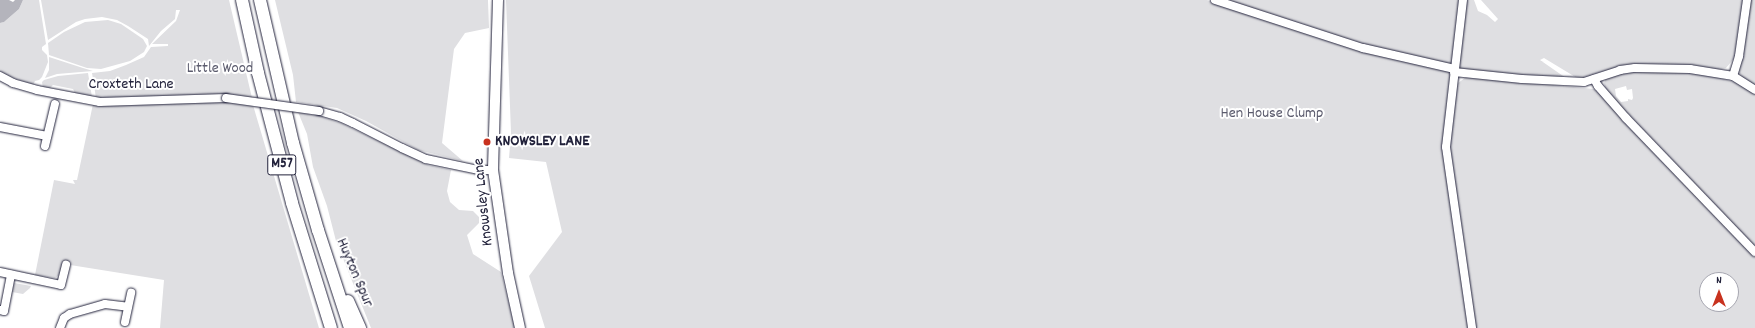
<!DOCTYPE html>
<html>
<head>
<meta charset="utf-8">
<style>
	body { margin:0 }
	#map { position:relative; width:1755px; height:328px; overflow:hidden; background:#fff; font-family:Dekko,sans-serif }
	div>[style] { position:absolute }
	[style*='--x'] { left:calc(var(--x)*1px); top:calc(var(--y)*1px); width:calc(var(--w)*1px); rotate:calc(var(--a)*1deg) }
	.green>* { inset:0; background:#dfdfe2 }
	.water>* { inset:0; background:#b4b4bc }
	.roads { filter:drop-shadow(0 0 1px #22223b) drop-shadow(0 0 1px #22223b) }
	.minor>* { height:8px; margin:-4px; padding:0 4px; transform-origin:4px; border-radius:4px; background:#fff }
	.major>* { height:10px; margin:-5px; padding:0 5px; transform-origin:5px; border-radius:5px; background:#fff }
	.highway>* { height:12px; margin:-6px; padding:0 6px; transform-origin:6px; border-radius:6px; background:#fff }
	.bridges { filter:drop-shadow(0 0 1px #22223b) drop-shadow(0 0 1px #22223b) }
	.minor-bridge>* { height:8px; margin:-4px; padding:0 4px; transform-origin:4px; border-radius:4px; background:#fff }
	.dots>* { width:11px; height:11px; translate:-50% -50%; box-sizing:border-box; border:2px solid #fff; border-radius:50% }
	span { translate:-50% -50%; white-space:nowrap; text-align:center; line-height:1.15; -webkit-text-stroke:4px #fff; paint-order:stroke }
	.shield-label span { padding:1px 3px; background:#fff; border:1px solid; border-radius:3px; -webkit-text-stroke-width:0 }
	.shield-label { font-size:15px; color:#22223b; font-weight:700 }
	.park-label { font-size:16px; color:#5b5b6d }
	.street-label { font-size:16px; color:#22223b }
	.poi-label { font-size:16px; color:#22223b; font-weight:700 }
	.left { translate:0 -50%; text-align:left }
	.north { position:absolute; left:1699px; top:272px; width:40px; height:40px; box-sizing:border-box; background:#fff; border:1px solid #a7a7b1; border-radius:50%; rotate:0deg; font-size:11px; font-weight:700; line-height:16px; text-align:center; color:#22223b }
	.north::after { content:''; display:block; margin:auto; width:14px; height:18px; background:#c8321e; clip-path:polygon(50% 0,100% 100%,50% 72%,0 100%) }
</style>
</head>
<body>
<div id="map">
	<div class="green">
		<div style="clip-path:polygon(23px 0,39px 0,46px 44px,42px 47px,42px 50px,47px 55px,48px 62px,42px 77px,39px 80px,35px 81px,33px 85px,0 73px,0 23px,4px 22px,19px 9px)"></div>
		<div style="clip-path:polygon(41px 0,229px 0,252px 98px,96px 98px,92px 73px,110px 71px,126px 65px,144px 57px,151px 47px,168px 46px,168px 44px,152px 44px,176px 21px,180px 10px,176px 10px,175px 19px,161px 31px,149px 46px,148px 39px,128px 26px,117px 20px,102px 17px,85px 19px,76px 22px,48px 40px)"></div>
		<div style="clip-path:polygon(275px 0,488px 0,489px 28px,465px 33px,454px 49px,442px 143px,463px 161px,418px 150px,366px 121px,337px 108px,296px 102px,293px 75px)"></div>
		<div style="clip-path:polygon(evenodd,506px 0,1207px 0,1354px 47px,1446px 70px,1450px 74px,1447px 102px,1455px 100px,1457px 84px,1466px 77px,1465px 72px,1458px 71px,1457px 67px,1458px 56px,1454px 55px,1452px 63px,1448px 65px,1404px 56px,1338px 38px,1221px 0,1460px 0,1458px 15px,1463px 16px,1464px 0,1474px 0,1478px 11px,1487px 15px,1495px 22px,1498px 19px,1481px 0,1755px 0,1755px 87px,1745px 81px,1738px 71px,1744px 27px,1742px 19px,1736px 56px,1726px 68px,1713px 71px,1713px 76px,1741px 84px,1755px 93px,1755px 328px,1475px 328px,1450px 161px,1448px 135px,1444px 132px,1445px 159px,1470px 328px,545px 328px,529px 276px,562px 232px,546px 162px,509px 158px,511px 133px,506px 0,1544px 58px,1577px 78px,1585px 79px,1603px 73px,1607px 76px,1604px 83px,1606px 90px,1630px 119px,1627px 122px,1602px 95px,1594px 89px,1492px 79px,1488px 73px,1510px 76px,1512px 79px,1517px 80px,1524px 77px,1566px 78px,1540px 60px,1544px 58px,506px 0,1625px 66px,1647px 66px,1649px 70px,1620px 71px,1620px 67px,1625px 66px,506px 0,1626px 86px,1627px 90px,1632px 89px,1633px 98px,1632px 100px,1628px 99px,1628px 101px,1621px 102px,1616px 96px,1615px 89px,1626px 86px,506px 0,1707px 280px,1731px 280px,1731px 304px,1707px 304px,1707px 280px)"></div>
		<div style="clip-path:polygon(108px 20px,121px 24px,143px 39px,147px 46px,144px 52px,130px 61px,101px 69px,87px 68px,49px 55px,48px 43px,64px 32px,85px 22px)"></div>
		<div style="clip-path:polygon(49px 57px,83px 68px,93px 71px,57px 74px,45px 78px,49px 70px)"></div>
		<div style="clip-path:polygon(88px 73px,92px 97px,76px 95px,73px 89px,53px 85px,49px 89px,43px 88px,42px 82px,44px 80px,58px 76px)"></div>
		<div style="clip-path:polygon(225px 102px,253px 105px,319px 328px,160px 328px,164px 280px,64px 264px,61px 274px,55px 278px,35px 275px,54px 180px,75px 184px,73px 180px,77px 180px,93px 104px)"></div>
		<div style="clip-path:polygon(298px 112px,322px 117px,341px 123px,428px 165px,451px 170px,447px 191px,450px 202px,459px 210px,473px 211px,479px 217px,479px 223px,467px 235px,473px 254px,501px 272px,515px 328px,371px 328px,336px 241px,327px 206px,313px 167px,307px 134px)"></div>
		<div style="clip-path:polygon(14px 283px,31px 286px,30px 288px,23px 294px,12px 292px)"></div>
	</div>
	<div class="water">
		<div style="clip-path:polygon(0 0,9px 0,13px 2px,15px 0,23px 0,19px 9px,4px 22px,0 23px)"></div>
	</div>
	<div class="roads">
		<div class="minor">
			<div style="--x:1215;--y:0;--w:156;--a:18"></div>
			<div style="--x:1363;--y:48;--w:94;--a:12.9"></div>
			<div style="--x:1463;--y:0;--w:148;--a:96.6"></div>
			<div style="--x:1446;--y:147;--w:183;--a:81.8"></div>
			<div style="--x:1454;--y:72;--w:68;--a:5.9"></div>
			<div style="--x:1522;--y:79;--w:62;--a:2.8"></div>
			<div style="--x:1584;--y:82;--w:38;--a:-18"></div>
			<div style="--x:1620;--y:70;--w:15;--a:-8"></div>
			<div style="--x:1635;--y:68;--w:55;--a:1"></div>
			<div style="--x:1690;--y:69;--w:44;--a:9.2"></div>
			<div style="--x:1733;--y:76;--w:26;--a:32"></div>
			<div style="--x:0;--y:76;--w:15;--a:28"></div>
			<div style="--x:13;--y:83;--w:25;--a:16"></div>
			<div style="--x:37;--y:90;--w:64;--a:10.8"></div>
			<div style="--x:100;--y:102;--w:126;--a:-1.8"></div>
			<div style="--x:1733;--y:76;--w:21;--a:-73"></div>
			<div style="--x:1739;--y:56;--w:57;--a:-81.9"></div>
			<div style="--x:1594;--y:79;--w:8;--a:60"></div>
			<div style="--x:1598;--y:86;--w:43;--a:48.8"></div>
			<div style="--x:1626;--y:118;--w:186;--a:46.1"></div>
			<div style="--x:319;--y:111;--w:22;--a:16"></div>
			<div style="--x:340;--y:117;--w:14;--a:25"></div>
			<div style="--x:353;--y:123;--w:55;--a:27"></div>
			<div style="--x:402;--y:148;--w:26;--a:25"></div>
			<div style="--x:426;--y:159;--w:53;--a:11.9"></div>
			<div style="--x:478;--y:170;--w:15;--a:0"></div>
			<div style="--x:0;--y:127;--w:48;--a:10.8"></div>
			<div style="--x:45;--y:146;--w:43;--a:-76.6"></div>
			<div style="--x:0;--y:272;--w:62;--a:12"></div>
			<div style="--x:61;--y:285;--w:21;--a:-76"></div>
			<div style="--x:0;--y:310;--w:4;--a:14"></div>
			<div style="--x:4;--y:311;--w:37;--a:-79"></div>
			<div style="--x:125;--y:322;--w:30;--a:-78"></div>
			<div style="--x:60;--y:328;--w:11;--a:-68"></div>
			<div style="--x:64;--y:318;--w:7;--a:-34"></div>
			<div style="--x:70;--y:314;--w:36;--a:-16"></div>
			<div style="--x:105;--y:304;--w:23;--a:7"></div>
		</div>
		<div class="major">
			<div style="--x:498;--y:0;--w:170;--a:91.7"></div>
			<div style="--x:493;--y:170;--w:104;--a:81.7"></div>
			<div style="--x:508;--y:273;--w:56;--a:77.7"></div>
		</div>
		<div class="highway">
			<div style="--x:242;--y:0;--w:75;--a:77.6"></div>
			<div style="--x:258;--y:73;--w:134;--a:75.3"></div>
			<div style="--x:292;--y:203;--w:131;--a:72.7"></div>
			<div style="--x:260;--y:0;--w:147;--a:77"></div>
			<div style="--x:293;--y:143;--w:91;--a:74"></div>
			<div style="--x:318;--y:230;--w:103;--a:71.9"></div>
			<div style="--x:348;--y:301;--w:30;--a:66"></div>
		</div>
	</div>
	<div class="bridges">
		<div class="minor-bridge">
			<div style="--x:226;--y:98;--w:94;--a:8"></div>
		</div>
	</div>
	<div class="dots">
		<div style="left:487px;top:142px;background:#c8321e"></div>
	</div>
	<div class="shield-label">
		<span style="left:282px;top:165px">M57</span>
	</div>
	<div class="park-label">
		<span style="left:220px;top:69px">Little Wood</span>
		<span style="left:1272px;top:114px">Hen House Clump</span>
	</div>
	<div class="street-label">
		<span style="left:131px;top:85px">Croxteth Lane</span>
		<span style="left:484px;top:202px;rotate:-96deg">Knowsley Lane</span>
		<span style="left:354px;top:273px;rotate:67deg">Huyton Spur</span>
	</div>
	<div class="poi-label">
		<span class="left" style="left:495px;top:142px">KNOWSLEY LANE</span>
	</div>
	<div class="north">N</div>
</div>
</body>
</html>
